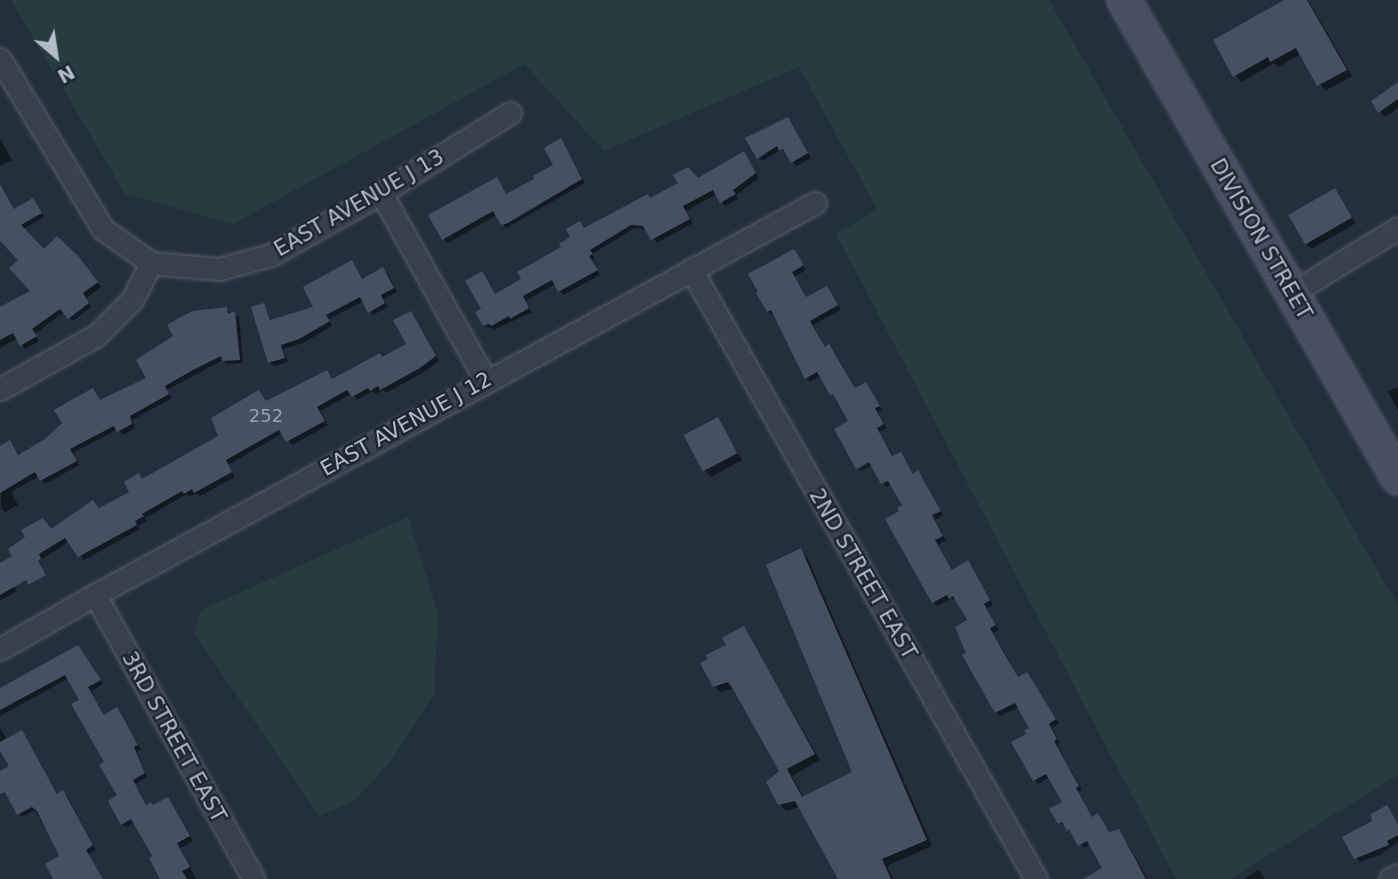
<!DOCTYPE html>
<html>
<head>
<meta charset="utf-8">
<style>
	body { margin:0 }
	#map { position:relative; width:1398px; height:879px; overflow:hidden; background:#242f3e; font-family:"DejaVu Sans",sans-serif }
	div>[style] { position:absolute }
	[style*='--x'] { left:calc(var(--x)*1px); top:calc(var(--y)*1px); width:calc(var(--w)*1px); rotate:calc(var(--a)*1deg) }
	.green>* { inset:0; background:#263c3f }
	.shadow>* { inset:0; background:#0007 }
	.building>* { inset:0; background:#455162; transform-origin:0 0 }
	.roads { filter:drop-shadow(0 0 2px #565f6c) drop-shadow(0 0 2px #565f6c) }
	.minor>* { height:21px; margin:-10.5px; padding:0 10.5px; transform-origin:10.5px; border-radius:10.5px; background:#38414e }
	.secondary>* { height:32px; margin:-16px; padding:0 16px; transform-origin:16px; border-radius:16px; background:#465061 }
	span { translate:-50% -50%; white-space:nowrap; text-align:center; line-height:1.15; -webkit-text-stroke:5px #1d2633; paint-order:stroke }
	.number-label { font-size:18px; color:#98a1af }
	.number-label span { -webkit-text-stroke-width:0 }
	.street-label { font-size:21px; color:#b4bcc9 }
	.north { position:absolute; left:21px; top:21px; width:70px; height:70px; -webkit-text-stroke:5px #1d2633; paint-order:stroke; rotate:151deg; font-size:19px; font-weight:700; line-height:28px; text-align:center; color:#b4bcc9 }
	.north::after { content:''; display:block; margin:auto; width:24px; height:32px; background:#b4bcc9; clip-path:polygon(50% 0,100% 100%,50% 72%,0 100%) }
</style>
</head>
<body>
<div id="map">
	<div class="green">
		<div style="clip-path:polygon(11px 0,1049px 0,1398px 606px,1398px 775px,1230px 879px,1176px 879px,836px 234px,877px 209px,799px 67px,604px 151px,524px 64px,233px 224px,125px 194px)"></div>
		<div style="clip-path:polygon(408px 517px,438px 614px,434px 694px,391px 761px,354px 801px,319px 816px,194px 633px,201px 610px)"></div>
	</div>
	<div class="shadow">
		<div style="clip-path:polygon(1287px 0,1308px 0,1352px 76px,1325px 91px,1301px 54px,1278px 67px,1274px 63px,1241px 82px,1235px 75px)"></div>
		<div style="clip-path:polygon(1398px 85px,1398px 108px,1385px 117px,1380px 112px)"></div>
		<div style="clip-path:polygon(791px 123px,811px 158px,796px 166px,787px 152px,781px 150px,762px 161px,758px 158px)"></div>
		<div style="clip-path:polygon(0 139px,12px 160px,0 166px)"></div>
		<div style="clip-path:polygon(561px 140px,585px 183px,506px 228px,497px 215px,448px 243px,444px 239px,430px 216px,496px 179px,507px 195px,555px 166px)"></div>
		<div style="clip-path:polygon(747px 157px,759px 178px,736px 195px,738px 199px,725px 206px,717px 194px,686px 211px,693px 223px,657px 243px,647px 229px,635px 228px,592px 254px,595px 258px,592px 260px,600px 275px,563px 295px,556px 284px,525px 301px,532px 312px,496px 329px,485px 327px,497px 320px,483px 309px,482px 274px,496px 295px,523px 280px,563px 247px,573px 238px,580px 223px,585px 229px)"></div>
		<div style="clip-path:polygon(0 184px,15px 210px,37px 204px,44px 217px,23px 229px,44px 251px,82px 263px,101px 287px,86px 298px,91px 307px,73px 321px,64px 312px,35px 334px,39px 341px,25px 349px,18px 338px,0 348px,0 311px,40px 289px,27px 265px,0 240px)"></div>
		<div style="clip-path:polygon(1335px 191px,1356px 223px,1311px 249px,1305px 243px)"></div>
		<div style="clip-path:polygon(794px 251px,806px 270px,794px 277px,807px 299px,827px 288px,841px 310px,813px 325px,826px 348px,829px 347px,833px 350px,856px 389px,869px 388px,882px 410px,878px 412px,887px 428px,879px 432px,894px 458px,904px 458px,914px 475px,918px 473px,922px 476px,943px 515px,935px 520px,946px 540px,938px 545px,953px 571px,971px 566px,993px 605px,987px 608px,999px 630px,993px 633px,1010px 663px,1019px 679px,1030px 678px,1059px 723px,1052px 728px,1060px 743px,1057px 745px,1082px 790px,1078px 792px,1093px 818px,1098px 816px,1110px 833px,1118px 831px,1122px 835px,1148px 879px,1091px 879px,1105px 869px,1091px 844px,1084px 848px,1066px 825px,1059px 823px,1064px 803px,1050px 777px,1038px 784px,1035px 780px,1028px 735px,1031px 728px,1019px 707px,1000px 716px,996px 712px,968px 654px,969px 621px,957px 600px,951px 598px,937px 606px,934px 602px,902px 512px,904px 506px,892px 484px,886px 487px,873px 465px,861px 471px,859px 469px,877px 459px,822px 375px,810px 382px,806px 378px,775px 313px,772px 315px,768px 311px)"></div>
		<div style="clip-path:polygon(351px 262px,363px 280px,383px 269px,387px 273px,397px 292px,384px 299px,388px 307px,373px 315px,364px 301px,329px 319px,332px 326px,303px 343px,283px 349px,288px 362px,273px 366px,269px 362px,264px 305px,272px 322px,315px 308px)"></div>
		<div style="clip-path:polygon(227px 309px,231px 315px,239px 317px,243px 363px,227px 364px,223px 360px,167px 390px,172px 398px,132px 420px,135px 428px,123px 435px,118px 429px,73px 453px,79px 465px,45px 484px,39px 476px,11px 492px,18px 505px,5px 512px,1px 508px,0 448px,10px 442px,19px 456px,46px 440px,93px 391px,101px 401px,148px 378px)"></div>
		<div style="clip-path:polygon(414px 317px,439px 361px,424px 372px,386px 393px,383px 390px,375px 394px,373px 391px,357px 400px,352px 393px,320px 411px,328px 425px,292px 445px,283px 433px,228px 465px,235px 477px,200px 496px,196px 493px,189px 497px,187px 494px,145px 518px,147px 521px,138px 526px,140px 529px,84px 560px,70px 541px,34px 564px,51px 531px,100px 510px,131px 492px,144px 481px,221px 437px,259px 392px,267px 402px,327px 372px,333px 381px,383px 358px,409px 344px)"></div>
		<div style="clip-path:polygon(1398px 387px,1398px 410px,1388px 392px)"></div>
		<div style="clip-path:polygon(717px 419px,742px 460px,711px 477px,705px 471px)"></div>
		<div style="clip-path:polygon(801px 550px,807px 557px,932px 846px,887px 866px,893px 879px,840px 879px,800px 807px,786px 811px,780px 804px,781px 771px,735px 688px,720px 692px,714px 685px,728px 645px,744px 628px,820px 760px,792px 776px,804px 798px,855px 773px)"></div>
		<div style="clip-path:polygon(0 565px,17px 591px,0 601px)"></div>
		<div style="clip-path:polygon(81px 651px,103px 684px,91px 691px,105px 716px,120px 714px,141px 749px,137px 752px,147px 777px,135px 784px,147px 806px,171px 803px,193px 841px,180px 848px,196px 879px,162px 879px,135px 822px,126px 828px,122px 824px,119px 796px,81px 701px,69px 678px,0 716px,0 690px)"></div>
		<div style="clip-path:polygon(0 728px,7px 740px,25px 736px,58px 795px,63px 792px,67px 796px,96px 850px,88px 854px,103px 879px,55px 879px,62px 857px,35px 810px,22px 817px,0 782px,0 773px,11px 767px,0 747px)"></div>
		<div style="clip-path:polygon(1387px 807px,1398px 824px,1398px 842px,1380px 855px,1360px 862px,1356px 858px,1374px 822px)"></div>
		<div style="clip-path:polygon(1259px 870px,1265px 879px,1244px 879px)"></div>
	</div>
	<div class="building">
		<div style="clip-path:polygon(1284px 0,1307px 0,1347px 70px,1317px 86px,1296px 48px,1270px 62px,1268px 57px,1233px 77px,1213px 40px)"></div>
		<div style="clip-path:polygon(1398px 82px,1398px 99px,1378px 113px,1371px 101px)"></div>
		<div style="clip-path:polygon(788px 117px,808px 153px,791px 163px,783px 149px,779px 151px,777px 146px,757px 159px,745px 138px)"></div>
		<div style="clip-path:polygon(561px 138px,582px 179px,508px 223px,501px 225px,493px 211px,442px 240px,428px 215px,497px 177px,506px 194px,534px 179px,533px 176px,553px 165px,544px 148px)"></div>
		<div style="clip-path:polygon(744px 151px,756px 173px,733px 190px,736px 194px,720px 203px,713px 190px,683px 206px,690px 219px,651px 240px,643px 226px,631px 225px,590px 250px,593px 254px,589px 256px,598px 270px,558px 292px,552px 280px,523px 296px,529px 308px,510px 319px,509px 316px,491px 326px,489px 323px,483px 326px,475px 312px,481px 309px,465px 281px,482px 271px,495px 294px,521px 279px,517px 272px,561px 247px,559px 244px,570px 237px,566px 229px,580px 221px,584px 228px,648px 194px,650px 198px,678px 183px,673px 175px,688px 167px,698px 178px)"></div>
		<div style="clip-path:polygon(0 184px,14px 209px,33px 198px,42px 213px,21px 225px,44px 249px,57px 236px,79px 257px,98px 282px,83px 293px,89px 303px,68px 319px,60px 309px,32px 329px,37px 336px,20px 346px,13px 333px,0 340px,0 307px,30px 291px,9px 268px,18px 260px,0 241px)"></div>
		<div style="left:1335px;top:188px;width:34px;height:54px;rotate:60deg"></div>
		<div style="clip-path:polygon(794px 249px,804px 265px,792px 272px,806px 297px,827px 286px,838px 305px,810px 321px,825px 347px,829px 344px,855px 388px,866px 382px,880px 406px,875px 408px,884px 424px,877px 428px,892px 456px,901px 452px,913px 474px,918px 470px,941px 511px,932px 515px,943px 536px,935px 540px,952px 570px,968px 560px,990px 600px,984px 604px,996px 625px,990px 628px,1006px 657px,1018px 677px,1027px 672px,1056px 719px,1049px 724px,1057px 739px,1054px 741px,1079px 786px,1076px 788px,1092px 817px,1098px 813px,1109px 832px,1119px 829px,1146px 879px,1083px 879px,1102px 868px,1087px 841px,1078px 846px,1069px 829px,1067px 831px,1062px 822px,1058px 824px,1049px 809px,1062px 802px,1046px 774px,1033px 781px,1011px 742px,1026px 734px,1024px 730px,1029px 728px,1015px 703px,995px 713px,962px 655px,966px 653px,955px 627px,967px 620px,953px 596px,949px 599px,947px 595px,932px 603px,885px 519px,899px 511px,897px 508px,902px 505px,888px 481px,881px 484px,869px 462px,856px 469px,834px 429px,848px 421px,833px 394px,830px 395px,817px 372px,805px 379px,771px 310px,767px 312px,756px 293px,758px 292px,748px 274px)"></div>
		<div style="clip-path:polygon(352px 260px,362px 279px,383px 267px,394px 288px,381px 295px,385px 303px,368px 313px,360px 297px,326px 315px,330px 321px,299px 339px,281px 345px,285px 358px,268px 363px,251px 307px,264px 303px,270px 320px,313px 307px,303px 287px)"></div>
		<div style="clip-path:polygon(227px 307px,228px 314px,235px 311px,240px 360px,222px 361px,221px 356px,193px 370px,165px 386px,169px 394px,130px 416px,132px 424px,117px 432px,114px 426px,70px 449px,77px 461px,40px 481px,35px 472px,0 493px,0 446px,10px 440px,18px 455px,45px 439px,62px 423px,54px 410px,93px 388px,100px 400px,146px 378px,136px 360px,173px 336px,167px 325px,192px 311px)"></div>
		<div style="clip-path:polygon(411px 311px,436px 356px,420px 368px,380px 390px,378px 386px,370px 391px,368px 388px,352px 397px,347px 390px,317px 407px,325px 421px,286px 442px,279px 430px,226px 460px,232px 472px,194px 493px,192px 489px,184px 494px,182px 491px,142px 514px,144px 516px,135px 521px,137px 525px,78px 557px,65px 538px,39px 554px,41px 559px,38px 561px,46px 575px,28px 585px,26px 580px,0 595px,0 563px,12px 556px,8px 549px,25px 537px,21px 530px,43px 518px,51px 529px,93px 500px,99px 508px,129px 492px,124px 482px,139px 473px,142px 479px,218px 436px,211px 418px,259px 390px,266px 401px,327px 370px,332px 379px,380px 353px,382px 357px,406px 344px,393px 320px)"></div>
		<div style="left:718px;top:417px;width:41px;height:39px;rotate:62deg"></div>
		<div style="clip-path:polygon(801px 548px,927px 840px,882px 859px,891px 879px,838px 879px,795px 801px,778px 805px,766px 782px,779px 771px,733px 689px,728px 682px,713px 687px,700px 663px,708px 659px,706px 655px,726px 645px,722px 638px,744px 626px,815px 754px,787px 769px,802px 797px,852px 772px,766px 565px)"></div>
		<div style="clip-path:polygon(78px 645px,101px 680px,88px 687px,104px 715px,117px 707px,138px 745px,134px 747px,145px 773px,133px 780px,146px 805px,151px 802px,153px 805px,168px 797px,190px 836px,177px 843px,190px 867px,182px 871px,187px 879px,160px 879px,149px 858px,152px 856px,131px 819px,121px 825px,108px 801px,117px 795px,99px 765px,104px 762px,71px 704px,79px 700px,65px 675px,0 710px,0 688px)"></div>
		<div style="clip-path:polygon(22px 730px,57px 794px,63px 790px,93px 845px,86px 850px,103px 879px,53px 879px,45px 864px,59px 856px,37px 811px,32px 807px,17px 815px,5px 792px,0 794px,0 771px,9px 766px,0 751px,0 742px)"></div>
		<div style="clip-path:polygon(1387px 805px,1398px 824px,1398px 835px,1387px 841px,1389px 845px,1354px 859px,1342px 837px,1372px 821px,1371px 814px)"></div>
	</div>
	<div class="roads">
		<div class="minor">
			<div style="--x:0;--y:59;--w:199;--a:58.8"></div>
			<div style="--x:103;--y:229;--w:59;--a:35.3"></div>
			<div style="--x:151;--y:263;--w:68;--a:5"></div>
			<div style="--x:219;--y:269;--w:54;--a:-15.1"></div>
			<div style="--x:271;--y:255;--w:126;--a:-29.4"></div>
			<div style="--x:381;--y:193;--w:152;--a:-31.8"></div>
			<div style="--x:381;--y:193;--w:215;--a:60.8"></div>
			<div style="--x:691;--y:269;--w:701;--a:60.51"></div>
			<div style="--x:1292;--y:293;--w:124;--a:-31.5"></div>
			<div style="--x:0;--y:389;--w:111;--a:-29.1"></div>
			<div style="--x:97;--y:335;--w:49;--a:-45"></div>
			<div style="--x:132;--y:300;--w:42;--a:-62.8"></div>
			<div style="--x:95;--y:595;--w:325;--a:60.8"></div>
			<div style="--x:0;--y:649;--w:109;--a:-29.6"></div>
			<div style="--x:95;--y:595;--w:820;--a:-28.57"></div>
			<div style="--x:1390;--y:879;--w:9;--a:-27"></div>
		</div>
		<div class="secondary">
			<div style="--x:1124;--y:0;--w:551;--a:60.18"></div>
		</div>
	</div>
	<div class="number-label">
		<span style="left:266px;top:416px">252</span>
	</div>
	<div class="street-label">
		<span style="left:359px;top:203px;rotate:-30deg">EAST AVENUE J 13</span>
		<span style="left:1261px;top:239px;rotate:60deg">DIVISION STREET</span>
		<span style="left:406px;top:424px;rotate:-29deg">EAST AVENUE J 12</span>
		<span style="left:863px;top:574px;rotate:60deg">2ND STREET EAST</span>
		<span style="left:174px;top:737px;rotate:61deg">3RD STREET EAST</span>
	</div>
	<div class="north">N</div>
</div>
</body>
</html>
